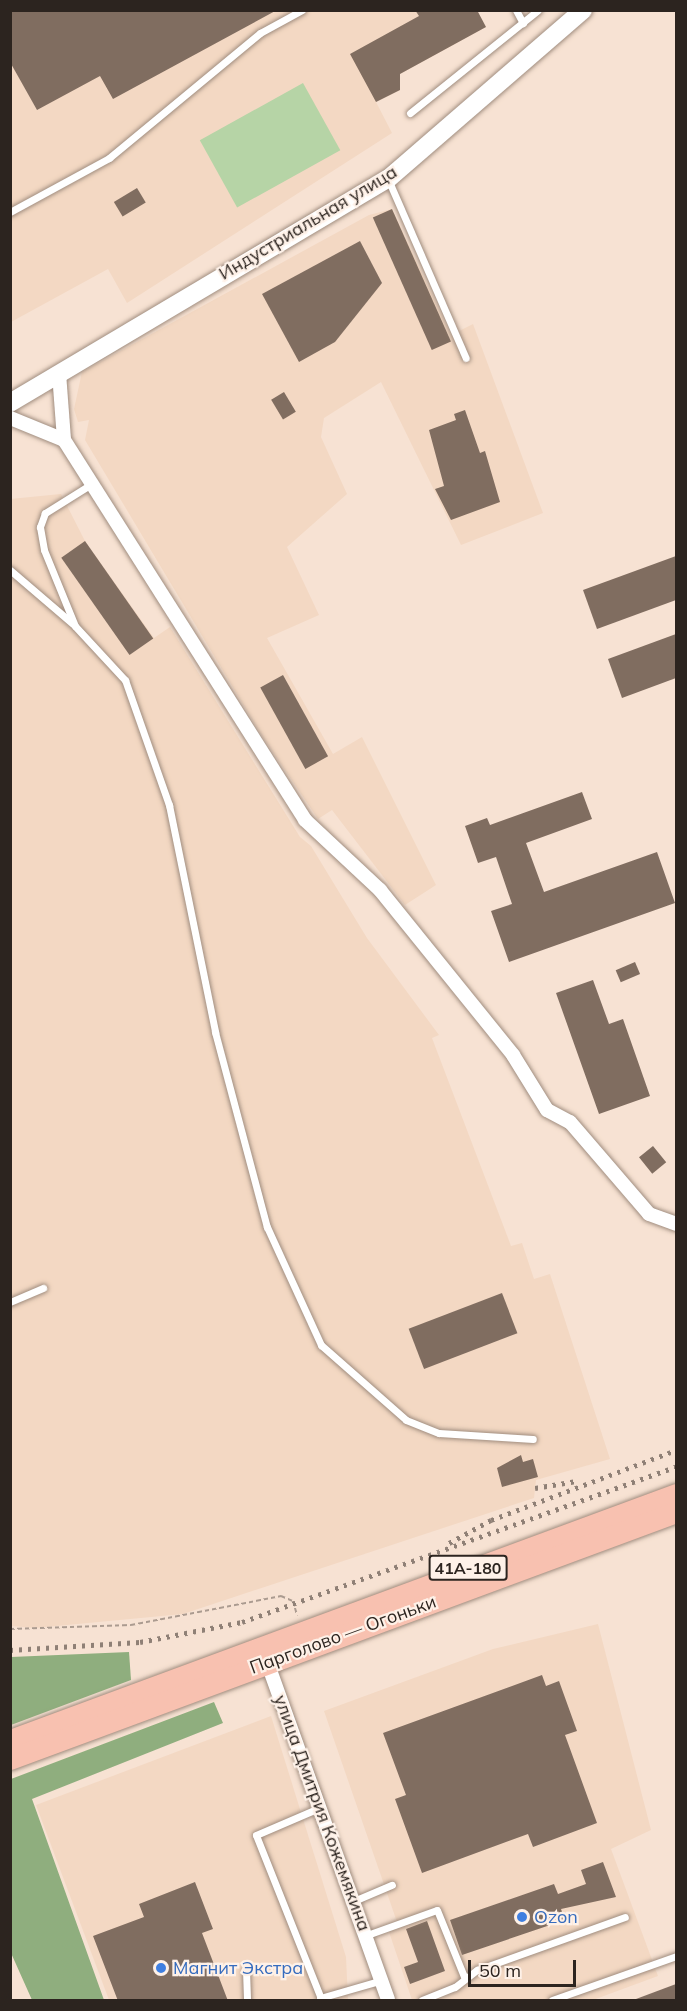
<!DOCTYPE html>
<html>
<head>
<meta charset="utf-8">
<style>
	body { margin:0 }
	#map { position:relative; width:687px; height:2011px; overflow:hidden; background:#f7e2d3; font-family:Mulish,sans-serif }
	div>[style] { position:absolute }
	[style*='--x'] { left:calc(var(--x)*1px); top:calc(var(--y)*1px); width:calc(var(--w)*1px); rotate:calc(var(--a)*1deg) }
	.built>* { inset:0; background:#f3d8c3 }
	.green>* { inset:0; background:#b6d4a6; transform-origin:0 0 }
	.forest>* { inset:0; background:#8fae7e }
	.building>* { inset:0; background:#806d60; transform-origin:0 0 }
	.path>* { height:2px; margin-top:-1px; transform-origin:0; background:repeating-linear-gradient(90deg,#ab9b90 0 4.5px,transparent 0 7.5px) }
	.roads { filter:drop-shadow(0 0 2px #a08d7f) drop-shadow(0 0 2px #a08d7f) }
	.lane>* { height:7px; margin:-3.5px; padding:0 3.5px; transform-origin:3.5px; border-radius:3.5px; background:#fff }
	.street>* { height:14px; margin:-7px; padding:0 7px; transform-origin:7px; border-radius:7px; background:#fff }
	.secondary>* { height:18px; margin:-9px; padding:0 9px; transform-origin:9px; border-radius:9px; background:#fff }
	.primary>* { height:21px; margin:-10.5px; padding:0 10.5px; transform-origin:10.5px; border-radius:10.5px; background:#f8c1b0 }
	.rail>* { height:4.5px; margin-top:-2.25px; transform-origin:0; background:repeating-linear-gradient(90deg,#8f8076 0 3px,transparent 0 9px) }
	.dots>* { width:16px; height:16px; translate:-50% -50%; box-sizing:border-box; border:3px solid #fef1e8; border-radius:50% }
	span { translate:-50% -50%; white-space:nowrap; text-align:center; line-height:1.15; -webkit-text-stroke:4.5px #fef1e8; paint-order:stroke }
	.shield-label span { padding:2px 4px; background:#fef1e8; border:2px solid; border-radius:4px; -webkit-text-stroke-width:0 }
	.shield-label { font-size:16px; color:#2c241f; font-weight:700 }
	.street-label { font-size:18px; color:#2c241f }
	.shop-label { font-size:18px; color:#366cbe }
	.left { translate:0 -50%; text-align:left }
	.frame { position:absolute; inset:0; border:12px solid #2c241f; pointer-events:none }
	.scale { position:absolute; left:468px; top:1960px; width:108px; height:27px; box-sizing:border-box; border:3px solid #2c241f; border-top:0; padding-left:8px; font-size:18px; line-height:21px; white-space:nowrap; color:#2c241f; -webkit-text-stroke:4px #fef1e8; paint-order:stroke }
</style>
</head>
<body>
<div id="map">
	<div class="built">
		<div style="clip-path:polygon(11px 11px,477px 11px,486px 27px,400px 74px,400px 90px,376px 102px,392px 133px,127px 303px,108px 269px,11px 322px)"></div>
		<div style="clip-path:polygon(392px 209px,451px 335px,473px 324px,543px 513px,461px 545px,381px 382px,324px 418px,321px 437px,347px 494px,287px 547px,319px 615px,267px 638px,333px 754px,362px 737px,436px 885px,405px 905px,332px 810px,318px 819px,262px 736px,85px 440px,89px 420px,78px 422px,74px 409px,82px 372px,369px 215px)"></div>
		<div style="clip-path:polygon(61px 494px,85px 541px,154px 638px,170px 627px,300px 837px,311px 846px,367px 938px,439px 1035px,432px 1038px,511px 1246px,522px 1243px,534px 1279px,550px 1274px,610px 1459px,536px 1480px,534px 1498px,183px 1614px,35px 1628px,11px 1626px,10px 499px)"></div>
		<div style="clip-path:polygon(598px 1624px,651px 1830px,611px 1849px,658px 1976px,593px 2000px,412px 2000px,388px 1929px,397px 1922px,324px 1711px,493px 1649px)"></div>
		<div style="clip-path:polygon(271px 1716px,346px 1957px,348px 2000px,109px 2000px,36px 1805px)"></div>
	</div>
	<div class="green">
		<div style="left:303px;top:83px;width:77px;height:118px;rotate:61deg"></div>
	</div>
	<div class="forest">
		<div style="clip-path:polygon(129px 1652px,131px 1680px,11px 1725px,11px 1657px)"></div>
		<div style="clip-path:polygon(214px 1702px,223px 1723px,32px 1799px,104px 2000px,32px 2000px,11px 1953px,11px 1779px)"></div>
	</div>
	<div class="building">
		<div style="clip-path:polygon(10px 10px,277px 10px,113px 99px,100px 76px,37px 110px,10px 62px)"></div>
		<div style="clip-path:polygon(415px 10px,477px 10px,486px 27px,400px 74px,400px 90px,376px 102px,350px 54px,419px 16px)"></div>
		<div style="left:137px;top:188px;width:17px;height:27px;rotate:59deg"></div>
		<div style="left:392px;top:209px;width:145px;height:21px;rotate:66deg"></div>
		<div style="clip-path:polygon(360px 241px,382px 283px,335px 342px,299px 362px,262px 294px)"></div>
		<div style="left:284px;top:392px;width:23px;height:15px;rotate:59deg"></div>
		<div style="clip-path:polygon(465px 410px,480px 453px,485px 451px,500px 502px,451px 520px,435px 489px,444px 486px,429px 430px,456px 420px,454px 414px)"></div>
		<div style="left:85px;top:541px;width:119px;height:29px;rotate:55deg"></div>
		<div style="clip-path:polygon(676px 556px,676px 600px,597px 629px,583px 590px)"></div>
		<div style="clip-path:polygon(676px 634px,676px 678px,622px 698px,608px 659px)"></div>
		<div style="left:283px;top:675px;width:93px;height:26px;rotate:61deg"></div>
		<div style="clip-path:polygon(582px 792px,592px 819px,526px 843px,544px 892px,657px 852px,675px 903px,509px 962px,491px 911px,512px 904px,496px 857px,478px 863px,465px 826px,487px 818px,490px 825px)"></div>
		<div style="left:635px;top:962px;width:13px;height:21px;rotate:67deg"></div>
		<div style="clip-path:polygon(593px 980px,609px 1024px,623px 1019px,650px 1096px,599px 1114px,556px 993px)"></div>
		<div style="left:653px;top:1146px;width:21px;height:18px;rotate:51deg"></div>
		<div style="left:502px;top:1293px;width:43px;height:100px;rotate:69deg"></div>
		<div style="clip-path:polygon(521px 1455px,523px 1462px,533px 1459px,538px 1477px,502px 1487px,497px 1468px)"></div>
		<div style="clip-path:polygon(542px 1675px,546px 1686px,559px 1681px,577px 1731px,565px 1735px,597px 1823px,533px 1847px,528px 1834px,422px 1873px,395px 1799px,406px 1795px,383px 1733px)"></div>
		<div style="clip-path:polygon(603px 1862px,616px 1897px,561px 1909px,565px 1920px,462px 1955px,450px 1920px,554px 1884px,558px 1894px,586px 1884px,581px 1870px)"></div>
		<div style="clip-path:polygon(195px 1882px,213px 1929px,202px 1933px,228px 2001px,118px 2001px,93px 1936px,144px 1917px,139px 1904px)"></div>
		<div style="clip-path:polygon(427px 1921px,445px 1971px,410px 1984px,404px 1967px,418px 1962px,406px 1929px)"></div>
		<div style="clip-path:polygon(676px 1984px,676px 2001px,636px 2001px,636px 1999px)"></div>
	</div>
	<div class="path">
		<div style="--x:10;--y:1629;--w:121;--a:-1.9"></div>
		<div style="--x:131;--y:1625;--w:153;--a:-10.9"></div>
		<div style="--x:281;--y:1596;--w:13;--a:23"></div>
		<div style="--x:293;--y:1601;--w:15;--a:74"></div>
	</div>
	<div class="roads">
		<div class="lane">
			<div style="--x:516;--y:10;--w:15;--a:62"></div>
			<div style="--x:410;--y:113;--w:164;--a:-38.8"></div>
			<div style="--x:388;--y:179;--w:195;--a:66.5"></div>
			<div style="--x:10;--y:212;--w:113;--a:-28.6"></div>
			<div style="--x:109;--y:158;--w:196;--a:-39.6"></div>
			<div style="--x:260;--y:33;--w:48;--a:-28.7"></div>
			<div style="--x:93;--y:483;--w:57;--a:148"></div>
			<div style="--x:45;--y:513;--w:15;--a:110"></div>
			<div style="--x:40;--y:527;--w:23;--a:80"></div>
			<div style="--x:44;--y:550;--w:82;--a:67.8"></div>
			<div style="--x:75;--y:626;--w:74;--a:47.2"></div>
			<div style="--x:125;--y:680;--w:133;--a:70.6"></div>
			<div style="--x:169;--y:805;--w:232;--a:78.5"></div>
			<div style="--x:215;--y:1032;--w:202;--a:75.1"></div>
			<div style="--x:267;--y:1227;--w:130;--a:65.4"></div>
			<div style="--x:321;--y:1345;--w:113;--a:41.4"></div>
			<div style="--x:406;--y:1420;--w:35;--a:22"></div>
			<div style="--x:439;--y:1433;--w:94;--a:3.7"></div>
			<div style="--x:10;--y:570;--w:83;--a:40.6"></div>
			<div style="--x:10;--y:1302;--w:36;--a:-23"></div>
			<div style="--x:356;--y:1900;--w:39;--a:-23"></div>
			<div style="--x:367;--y:1935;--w:74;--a:-19.7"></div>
			<div style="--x:437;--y:1910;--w:74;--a:67.9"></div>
			<div style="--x:246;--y:1970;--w:30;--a:88"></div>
			<div style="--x:320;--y:1996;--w:173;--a:-111.7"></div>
			<div style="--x:256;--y:1835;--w:71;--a:-23.3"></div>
			<div style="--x:320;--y:1998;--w:61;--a:-16.1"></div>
			<div style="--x:422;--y:2000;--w:35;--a:-22"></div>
			<div style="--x:455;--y:1987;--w:28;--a:-38"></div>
			<div style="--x:477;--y:1970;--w:157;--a:-19.7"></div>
			<div style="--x:552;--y:2000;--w:132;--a:-19.5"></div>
		</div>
		<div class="street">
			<div style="--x:59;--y:373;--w:67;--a:85.7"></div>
			<div style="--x:64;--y:440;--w:450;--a:57.6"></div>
			<div style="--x:305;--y:820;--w:103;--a:43"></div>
			<div style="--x:380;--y:890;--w:212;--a:51.1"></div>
			<div style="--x:513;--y:1055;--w:65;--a:58.3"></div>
			<div style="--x:547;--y:1110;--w:26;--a:28"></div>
			<div style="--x:570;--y:1122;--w:121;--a:49.3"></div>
			<div style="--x:649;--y:1214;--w:29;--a:20"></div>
			<div style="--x:10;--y:418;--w:58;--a:22.2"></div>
			<div style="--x:265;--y:1656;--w:365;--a:70.3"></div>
		</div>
		<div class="secondary">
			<div style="--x:10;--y:403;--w:439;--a:-30.7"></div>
			<div style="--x:388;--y:179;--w:258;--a:-40.9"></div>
		</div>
		<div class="primary">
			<div style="--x:10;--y:1740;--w:710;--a:-20.27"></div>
			<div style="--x:10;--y:1759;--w:710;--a:-20.35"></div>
		</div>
	</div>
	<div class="rail">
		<div style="--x:535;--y:1488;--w:42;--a:-9.7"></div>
		<div style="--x:449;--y:1543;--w:48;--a:-28.7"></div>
		<div style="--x:491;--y:1520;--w:198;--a:-20.7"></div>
		<div style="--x:10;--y:1650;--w:130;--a:-3.5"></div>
		<div style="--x:140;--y:1642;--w:104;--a:-11.1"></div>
		<div style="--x:242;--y:1622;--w:461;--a:-19.7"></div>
	</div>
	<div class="dots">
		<div style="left:522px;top:1917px;background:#3f7fe0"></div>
		<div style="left:161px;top:1968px;background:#3f7fe0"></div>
	</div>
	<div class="shield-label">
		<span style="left:468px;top:1568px">41А-180</span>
	</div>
	<div class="street-label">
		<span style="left:308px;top:223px;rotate:-31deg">Индустриальная улица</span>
		<span style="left:343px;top:1635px;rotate:-20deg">Парголово — Огоньки</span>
		<span style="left:322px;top:1813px;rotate:70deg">улица Дмитрия Кожемякина</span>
	</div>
	<div class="shop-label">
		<span class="left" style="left:534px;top:1917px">Ozon</span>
		<span class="left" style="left:173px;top:1968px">Магнит Экстра</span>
	</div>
	<div class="frame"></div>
	<div class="scale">50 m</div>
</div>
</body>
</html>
